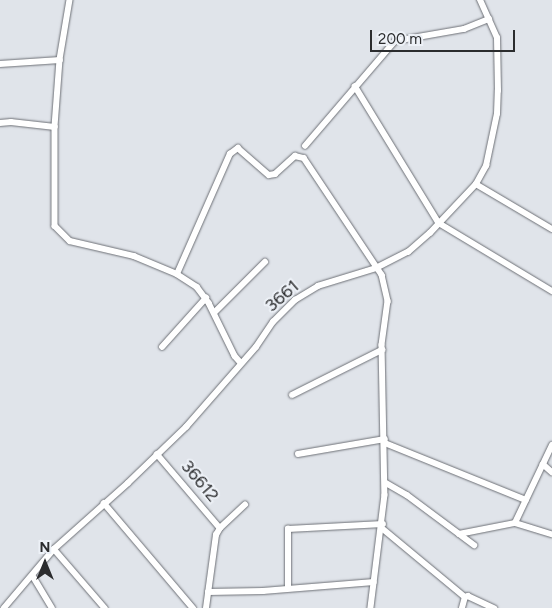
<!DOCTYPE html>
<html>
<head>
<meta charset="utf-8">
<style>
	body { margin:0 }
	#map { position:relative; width:552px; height:608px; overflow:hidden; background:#e0e4ea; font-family:Figtree,sans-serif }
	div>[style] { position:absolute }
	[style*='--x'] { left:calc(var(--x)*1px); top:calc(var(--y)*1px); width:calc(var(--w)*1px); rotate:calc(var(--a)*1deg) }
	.roads { filter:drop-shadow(0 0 1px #6d7076) drop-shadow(0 0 1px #6d7076) }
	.minor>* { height:5.5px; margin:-2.75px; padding:0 2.75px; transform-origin:2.75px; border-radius:2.75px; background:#fff }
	span { translate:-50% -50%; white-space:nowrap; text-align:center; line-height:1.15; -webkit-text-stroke:4px #edf1f7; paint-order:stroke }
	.street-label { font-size:18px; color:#2b2c2e }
	.north { position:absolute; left:20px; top:538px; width:50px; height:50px; -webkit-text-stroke:4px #edf1f7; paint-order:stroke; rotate:0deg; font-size:14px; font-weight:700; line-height:20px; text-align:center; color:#2b2c2e }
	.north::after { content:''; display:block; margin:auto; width:18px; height:22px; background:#2b2c2e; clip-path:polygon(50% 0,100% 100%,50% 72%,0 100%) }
	.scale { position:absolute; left:370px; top:30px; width:145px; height:22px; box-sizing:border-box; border:2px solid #2b2c2e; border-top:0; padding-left:6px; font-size:15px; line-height:18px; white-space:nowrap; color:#2b2c2e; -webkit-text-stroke:4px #edf1f7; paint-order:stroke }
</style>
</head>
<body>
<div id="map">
	<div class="roads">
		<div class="minor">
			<div style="--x:70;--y:0;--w:61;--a:99.5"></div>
			<div style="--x:60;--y:60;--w:67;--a:94.3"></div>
			<div style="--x:55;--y:127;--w:99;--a:90"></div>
			<div style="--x:55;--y:226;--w:21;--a:45"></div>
			<div style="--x:70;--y:241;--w:66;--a:13.2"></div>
			<div style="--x:134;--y:256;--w:47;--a:22.7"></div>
			<div style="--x:177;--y:274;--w:24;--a:33"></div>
			<div style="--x:197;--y:287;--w:20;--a:53"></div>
			<div style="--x:209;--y:303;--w:59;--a:63.9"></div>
			<div style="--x:235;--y:356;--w:9;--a:49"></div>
			<div style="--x:0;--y:64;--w:60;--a:-3.8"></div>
			<div style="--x:355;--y:86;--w:161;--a:58.5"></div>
			<div style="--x:439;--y:223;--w:132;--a:31"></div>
			<div style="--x:0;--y:123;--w:11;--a:-5"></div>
			<div style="--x:11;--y:122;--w:44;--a:6.5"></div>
			<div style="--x:305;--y:146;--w:138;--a:-49.4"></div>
			<div style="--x:395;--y:41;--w:70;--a:-9.9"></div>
			<div style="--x:464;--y:29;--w:27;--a:-22"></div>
			<div style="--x:476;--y:184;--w:88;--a:30.6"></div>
			<div style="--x:177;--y:274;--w:131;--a:-66.2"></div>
			<div style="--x:230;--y:154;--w:10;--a:-37"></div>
			<div style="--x:238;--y:148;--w:41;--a:41.1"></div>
			<div style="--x:269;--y:175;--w:6;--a:-9"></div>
			<div style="--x:275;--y:174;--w:27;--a:-42"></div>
			<div style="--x:295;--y:156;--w:9;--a:13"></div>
			<div style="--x:304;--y:158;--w:141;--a:56.3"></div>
			<div style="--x:382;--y:275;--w:27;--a:77"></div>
			<div style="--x:388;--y:301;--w:44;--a:97.8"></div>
			<div style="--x:382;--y:345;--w:150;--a:88.9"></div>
			<div style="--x:385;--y:495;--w:114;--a:97.1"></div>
			<div style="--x:214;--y:313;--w:72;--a:-45"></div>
			<div style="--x:162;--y:347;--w:66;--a:-48.1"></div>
			<div style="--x:292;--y:395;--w:101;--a:-26.6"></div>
			<div style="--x:385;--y:443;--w:152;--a:22"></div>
			<div style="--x:157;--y:454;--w:97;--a:49.6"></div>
			<div style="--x:298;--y:454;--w:88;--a:-9.8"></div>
			<div style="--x:543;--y:464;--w:12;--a:42"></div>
			<div style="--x:386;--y:483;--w:24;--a:30"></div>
			<div style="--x:407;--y:495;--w:84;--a:36.7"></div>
			<div style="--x:104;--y:503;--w:138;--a:49.7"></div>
			<div style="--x:515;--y:523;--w:86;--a:-64.6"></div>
			<div style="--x:382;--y:528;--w:108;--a:39.7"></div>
			<div style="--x:465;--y:597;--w:3;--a:-18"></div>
			<div style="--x:468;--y:596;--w:29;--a:25"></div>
			<div style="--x:459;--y:534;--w:57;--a:-11.1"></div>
			<div style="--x:515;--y:523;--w:38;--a:17"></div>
			<div style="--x:54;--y:549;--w:78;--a:49.2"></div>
			<div style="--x:33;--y:576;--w:37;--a:59"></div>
			<div style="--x:288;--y:587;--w:58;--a:-90"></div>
			<div style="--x:288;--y:529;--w:95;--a:-3"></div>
			<div style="--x:208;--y:592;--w:55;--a:-1"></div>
			<div style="--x:263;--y:591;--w:111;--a:-4.6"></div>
			<div style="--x:4;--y:608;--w:77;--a:-49.7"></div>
			<div style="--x:54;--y:549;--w:99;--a:-41.7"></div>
			<div style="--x:128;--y:483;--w:81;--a:-44"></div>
			<div style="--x:186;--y:427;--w:106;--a:-48.8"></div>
			<div style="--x:256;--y:347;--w:30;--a:-56"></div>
			<div style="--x:273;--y:322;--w:31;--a:-45"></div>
			<div style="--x:295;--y:300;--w:27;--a:-31"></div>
			<div style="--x:318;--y:286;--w:61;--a:-17.2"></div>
			<div style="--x:376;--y:268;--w:36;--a:-27"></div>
			<div style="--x:408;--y:252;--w:29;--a:-41"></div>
			<div style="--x:430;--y:233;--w:67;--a:-46.8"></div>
			<div style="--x:476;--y:184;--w:21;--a:-61"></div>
			<div style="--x:486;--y:166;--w:53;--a:-78.1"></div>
			<div style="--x:497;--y:114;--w:23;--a:-88"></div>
			<div style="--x:498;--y:91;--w:53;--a:-91.1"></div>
			<div style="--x:497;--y:38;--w:42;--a:-114.1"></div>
			<div style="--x:206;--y:608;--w:74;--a:-82.2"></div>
			<div style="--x:216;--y:535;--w:8;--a:-60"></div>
			<div style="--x:220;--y:528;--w:34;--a:-43"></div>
			<div style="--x:462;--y:608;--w:11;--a:-75"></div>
		</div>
	</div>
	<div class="street-label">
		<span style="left:282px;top:296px;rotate:-41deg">3661</span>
		<span style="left:200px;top:481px;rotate:50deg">36612</span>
	</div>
	<div class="north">N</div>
	<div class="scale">200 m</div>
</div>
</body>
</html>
